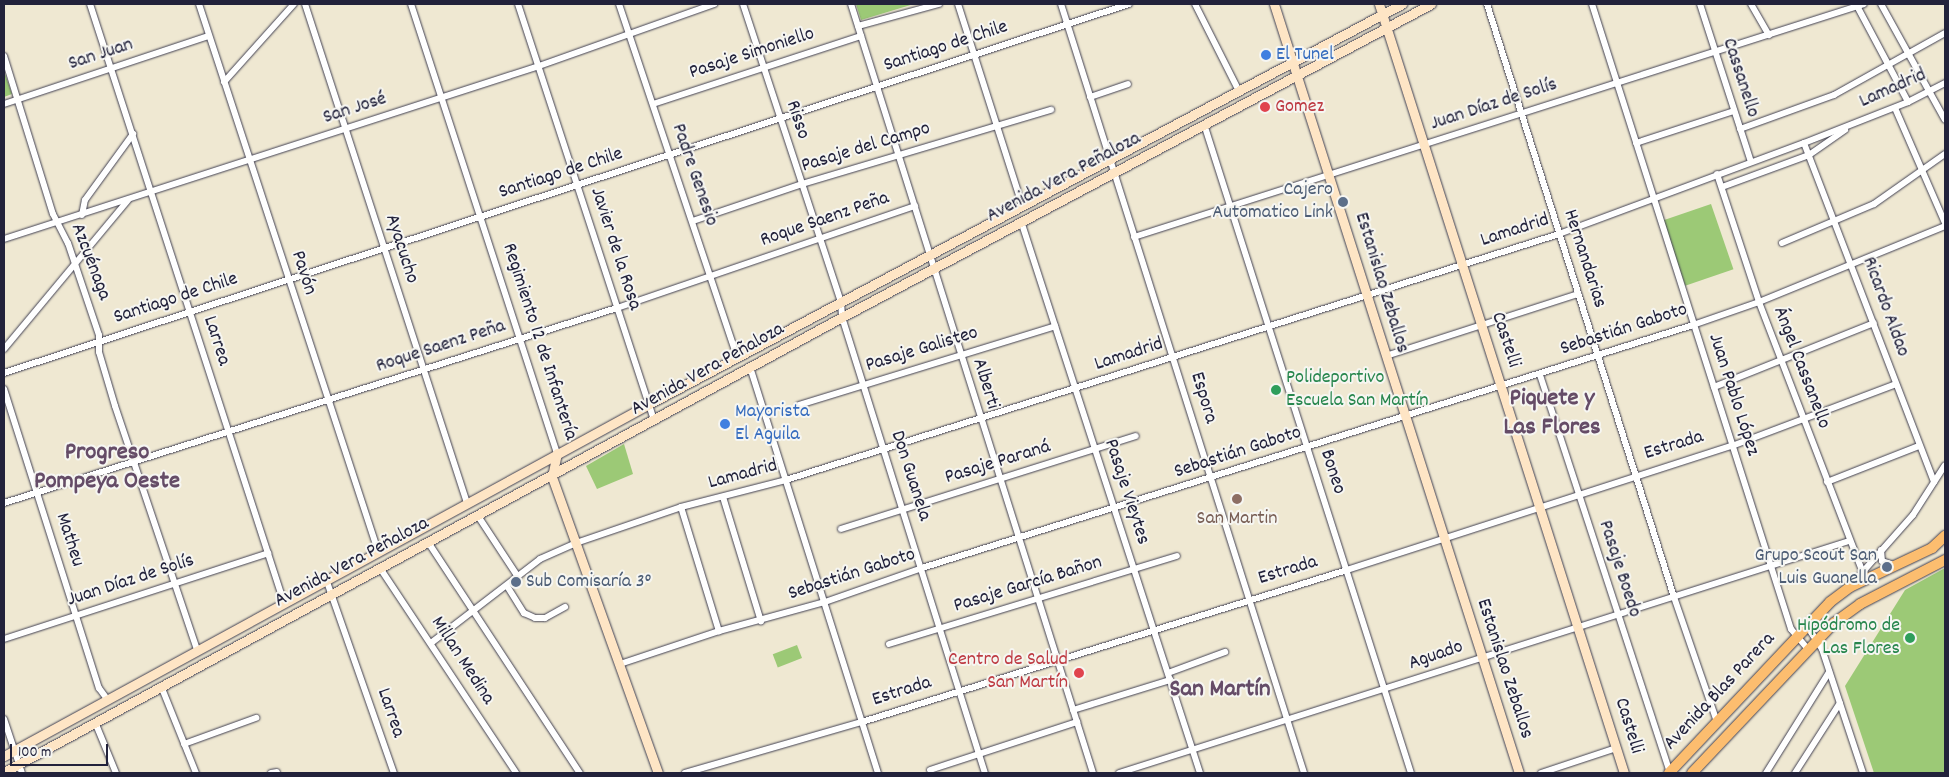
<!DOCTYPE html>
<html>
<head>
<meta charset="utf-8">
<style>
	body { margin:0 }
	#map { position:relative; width:1949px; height:777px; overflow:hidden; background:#efe8d2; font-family:Dekko,sans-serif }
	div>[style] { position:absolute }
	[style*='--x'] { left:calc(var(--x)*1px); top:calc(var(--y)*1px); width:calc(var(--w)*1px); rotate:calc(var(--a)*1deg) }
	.green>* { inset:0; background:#9cc976; transform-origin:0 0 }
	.roads { filter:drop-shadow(0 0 1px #414052) drop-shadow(0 0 1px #414052) }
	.street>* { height:6px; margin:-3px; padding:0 3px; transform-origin:3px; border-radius:3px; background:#fff }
	.secondary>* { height:9px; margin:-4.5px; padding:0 4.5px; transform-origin:4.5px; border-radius:4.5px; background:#fee5c5 }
	.primary>* { height:10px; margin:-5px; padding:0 5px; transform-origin:5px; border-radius:5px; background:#fcbd6f }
	.dots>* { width:14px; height:14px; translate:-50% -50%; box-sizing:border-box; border:2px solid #f6f6f2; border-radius:50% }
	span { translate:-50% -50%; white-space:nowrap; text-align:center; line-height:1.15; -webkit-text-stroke:4px #f6f6f2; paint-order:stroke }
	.street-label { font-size:20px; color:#22223b }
	.shop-label { font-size:20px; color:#366cbe }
	.left { translate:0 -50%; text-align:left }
	.health-label { font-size:20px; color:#be3a42 }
	.right { translate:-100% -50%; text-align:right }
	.service-label { font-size:20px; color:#4e5e75 }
	.leisure-label { font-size:20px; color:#27864d }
	.education-label { font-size:20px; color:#785e54 }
	.district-label { font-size:25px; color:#654c67; font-weight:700 }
	.frame { position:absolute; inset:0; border:5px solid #22223b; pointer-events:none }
	.scale { position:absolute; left:10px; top:744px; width:98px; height:22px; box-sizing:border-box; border:2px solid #22223b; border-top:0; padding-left:6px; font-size:15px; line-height:18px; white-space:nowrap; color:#22223b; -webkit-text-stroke:4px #f6f6f2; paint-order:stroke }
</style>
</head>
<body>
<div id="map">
	<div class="green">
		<div style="clip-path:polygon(856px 4px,914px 4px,861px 20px)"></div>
		<div style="clip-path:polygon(4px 71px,12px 94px,4px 97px)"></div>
		<div style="left:1711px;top:204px;width:69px;height:51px;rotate:71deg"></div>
		<div style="clip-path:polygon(624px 444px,633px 474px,597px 489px,586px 466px)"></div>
		<div style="clip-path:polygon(1945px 568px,1945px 773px,1874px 773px,1845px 686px,1905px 590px)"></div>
		<div style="left:797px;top:645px;width:14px;height:26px;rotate:69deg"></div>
	</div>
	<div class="roads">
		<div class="street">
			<div style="--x:90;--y:4;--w:630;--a:72.05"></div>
			<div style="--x:199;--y:4;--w:576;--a:71.88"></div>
			<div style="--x:305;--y:4;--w:525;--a:72.01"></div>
			<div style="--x:411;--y:4;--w:472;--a:72"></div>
			<div style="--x:518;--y:4;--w:437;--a:71.9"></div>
			<div style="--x:619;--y:4;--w:372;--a:71.5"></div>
			<div style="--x:743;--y:4;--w:314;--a:71.8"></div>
			<div style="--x:841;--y:302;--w:15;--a:86"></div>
			<div style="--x:842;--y:317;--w:478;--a:72.6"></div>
			<div style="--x:851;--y:4;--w:806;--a:72.53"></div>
			<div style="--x:958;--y:4;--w:211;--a:72.3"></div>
			<div style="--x:1061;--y:4;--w:806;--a:72.46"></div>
			<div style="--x:1195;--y:4;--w:95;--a:63.2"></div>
			<div style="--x:1487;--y:4;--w:622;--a:72.5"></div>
			<div style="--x:1674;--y:597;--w:132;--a:71"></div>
			<div style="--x:1592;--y:4;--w:656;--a:72.34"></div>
			<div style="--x:1791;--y:629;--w:25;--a:50"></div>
			<div style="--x:1700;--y:4;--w:166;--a:72.1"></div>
			<div style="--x:1751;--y:4;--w:36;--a:60"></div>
			<div style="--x:1856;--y:4;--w:111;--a:62"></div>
			<div style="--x:1881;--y:4;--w:132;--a:61.1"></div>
			<div style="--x:858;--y:26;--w:84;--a:-15.2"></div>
			<div style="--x:4;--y:56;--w:165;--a:72.8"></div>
			<div style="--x:53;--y:214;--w:33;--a:63"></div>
			<div style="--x:68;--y:243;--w:97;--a:71.4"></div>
			<div style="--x:99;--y:335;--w:17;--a:90"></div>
			<div style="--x:99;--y:352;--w:56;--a:73.5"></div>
			<div style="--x:115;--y:406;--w:257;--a:71.4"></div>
			<div style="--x:224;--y:82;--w:105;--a:-48.1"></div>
			<div style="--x:1090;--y:97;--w:40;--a:-18.9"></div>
			<div style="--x:4;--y:104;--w:215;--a:-18.4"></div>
			<div style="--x:653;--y:104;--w:219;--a:-18.1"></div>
			<div style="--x:1895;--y:108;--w:125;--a:66.5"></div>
			<div style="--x:1204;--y:124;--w:681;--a:72.31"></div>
			<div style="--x:1740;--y:129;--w:100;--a:-19.9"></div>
			<div style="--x:1834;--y:95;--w:127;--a:-29.2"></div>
			<div style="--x:1636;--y:143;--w:103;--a:-18.1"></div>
			<div style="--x:1804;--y:143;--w:363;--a:69"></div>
			<div style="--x:1717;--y:174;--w:135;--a:71.8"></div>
			<div style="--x:1759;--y:302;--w:288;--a:69"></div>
			<div style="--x:1722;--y:187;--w:93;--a:-20.2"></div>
			<div style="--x:1809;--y:155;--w:44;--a:-34.8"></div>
			<div style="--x:82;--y:215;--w:15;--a:-79"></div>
			<div style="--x:85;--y:200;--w:82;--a:-54"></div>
			<div style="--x:693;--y:221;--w:115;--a:-18.7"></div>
			<div style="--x:802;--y:184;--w:260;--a:-16.6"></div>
			<div style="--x:1021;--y:221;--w:580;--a:72.03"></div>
			<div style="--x:1134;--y:237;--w:766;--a:-17.7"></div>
			<div style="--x:4;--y:239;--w:562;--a:-17.92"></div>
			<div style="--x:539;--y:66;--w:186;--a:-19.5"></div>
			<div style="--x:1782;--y:243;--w:100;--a:-23"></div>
			<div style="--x:1874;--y:204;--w:87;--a:-35.2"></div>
			<div style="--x:4;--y:349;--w:194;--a:-50.2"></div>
			<div style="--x:1386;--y:356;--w:202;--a:-17.9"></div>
			<div style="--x:750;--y:367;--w:426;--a:72.5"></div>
			<div style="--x:4;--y:373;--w:1184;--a:-18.16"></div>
			<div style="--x:1540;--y:375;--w:418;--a:71.9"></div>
			<div style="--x:1714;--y:387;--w:172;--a:-21.8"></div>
			<div style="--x:4;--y:389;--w:314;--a:72.4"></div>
			<div style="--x:99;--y:688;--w:14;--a:54"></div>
			<div style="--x:799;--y:405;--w:268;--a:-17.1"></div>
			<div style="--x:1827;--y:482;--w:99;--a:-21.4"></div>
			<div style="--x:723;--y:497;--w:130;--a:73"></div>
			<div style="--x:4;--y:503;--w:643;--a:-17.65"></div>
			<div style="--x:617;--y:308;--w:315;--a:-18.9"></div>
			<div style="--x:681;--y:507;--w:130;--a:73"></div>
			<div style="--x:478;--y:516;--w:73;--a:56.7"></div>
			<div style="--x:841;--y:529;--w:309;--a:-17.5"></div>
			<div style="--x:428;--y:542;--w:277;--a:56.7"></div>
			<div style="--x:1881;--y:550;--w:11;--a:85"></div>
			<div style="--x:1882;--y:561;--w:13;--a:18"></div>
			<div style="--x:380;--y:568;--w:246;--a:56.4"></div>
			<div style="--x:326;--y:579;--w:206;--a:70.7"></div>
			<div style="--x:1852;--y:584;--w:92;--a:-48.5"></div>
			<div style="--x:1913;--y:515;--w:59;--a:-57.4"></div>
			<div style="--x:507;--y:586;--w:32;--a:58"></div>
			<div style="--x:524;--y:613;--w:12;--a:24"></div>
			<div style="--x:535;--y:618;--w:10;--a:0"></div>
			<div style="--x:545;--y:618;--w:23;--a:-29"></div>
			<div style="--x:1807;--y:626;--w:27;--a:57"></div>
			<div style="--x:1822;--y:649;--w:131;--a:71.7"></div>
			<div style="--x:4;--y:639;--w:278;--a:-18"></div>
			<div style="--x:431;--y:643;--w:138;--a:-37.6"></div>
			<div style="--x:540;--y:559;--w:39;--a:-24"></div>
			<div style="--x:576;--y:543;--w:111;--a:-18.9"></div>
			<div style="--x:681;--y:507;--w:108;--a:-14.4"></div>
			<div style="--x:786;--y:480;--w:811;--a:-17.65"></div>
			<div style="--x:1559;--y:234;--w:261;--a:-20.4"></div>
			<div style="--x:1804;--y:143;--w:112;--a:-21.5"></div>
			<div style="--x:1908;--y:102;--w:42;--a:-27.2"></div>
			<div style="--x:889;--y:644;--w:301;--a:-17"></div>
			<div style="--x:620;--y:664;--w:104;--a:-18.4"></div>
			<div style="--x:719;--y:631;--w:110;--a:-15.3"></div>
			<div style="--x:825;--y:602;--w:103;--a:-19.3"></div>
			<div style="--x:922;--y:568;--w:808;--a:-17.49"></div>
			<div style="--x:1693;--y:325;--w:70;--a:-19.2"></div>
			<div style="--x:1759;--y:302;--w:201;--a:-22.2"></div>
			<div style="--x:1168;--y:673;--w:61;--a:-20.2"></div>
			<div style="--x:161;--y:686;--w:94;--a:68.1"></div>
			<div style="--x:1073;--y:710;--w:102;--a:-17.2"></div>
			<div style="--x:4;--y:719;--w:57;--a:71.6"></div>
			<div style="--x:95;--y:722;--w:55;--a:67.6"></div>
			<div style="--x:184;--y:744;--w:77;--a:-19.9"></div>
			<div style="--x:930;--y:770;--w:155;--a:-18.1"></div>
			<div style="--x:271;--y:773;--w:6;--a:-9"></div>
			<div style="--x:685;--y:773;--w:184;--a:-16.1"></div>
			<div style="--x:862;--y:722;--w:508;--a:-17.4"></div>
			<div style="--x:1347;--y:570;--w:404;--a:-17.9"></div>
			<div style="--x:1732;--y:446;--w:175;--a:-20.7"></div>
			<div style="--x:1119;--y:773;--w:766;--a:-17.63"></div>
			<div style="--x:1541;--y:773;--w:79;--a:-18.4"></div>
			<div style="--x:1766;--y:773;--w:119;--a:-58"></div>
			<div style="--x:1795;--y:773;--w:83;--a:-57.3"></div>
		</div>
		<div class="secondary">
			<div style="--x:1274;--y:4;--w:807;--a:72.33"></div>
			<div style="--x:1379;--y:4;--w:807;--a:72.33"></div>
			<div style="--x:557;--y:453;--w:25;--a:102"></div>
			<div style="--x:552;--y:477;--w:314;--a:70.3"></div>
			<div style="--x:4;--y:756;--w:735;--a:-28.62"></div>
			<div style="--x:649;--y:404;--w:853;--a:-27.98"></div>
			<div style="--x:4;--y:772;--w:954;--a:-28.5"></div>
			<div style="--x:842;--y:317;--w:667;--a:-27.99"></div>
		</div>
		<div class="primary">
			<div style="--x:1669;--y:773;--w:235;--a:-46.7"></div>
			<div style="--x:1830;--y:602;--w:25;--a:-37"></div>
			<div style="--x:1850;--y:587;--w:91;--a:-25.4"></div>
			<div style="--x:1932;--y:548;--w:18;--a:-43"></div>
			<div style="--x:1692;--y:773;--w:207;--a:-46.6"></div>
			<div style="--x:1834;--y:623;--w:32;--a:-36"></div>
			<div style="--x:1860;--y:604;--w:96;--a:-27.4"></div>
		</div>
	</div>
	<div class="dots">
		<div style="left:1266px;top:55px;background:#3f7fe0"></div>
		<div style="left:1265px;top:107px;background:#e0444e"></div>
		<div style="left:1343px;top:202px;background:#5c6f8a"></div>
		<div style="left:1276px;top:390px;background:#2e9e5b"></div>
		<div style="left:725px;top:424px;background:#3f7fe0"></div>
		<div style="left:1237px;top:499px;background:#8d6e63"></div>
		<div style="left:1887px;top:567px;background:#5c6f8a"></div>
		<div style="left:516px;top:582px;background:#5c6f8a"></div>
		<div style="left:1910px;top:638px;background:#2e9e5b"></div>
		<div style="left:1079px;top:673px;background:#e0444e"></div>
	</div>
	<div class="street-label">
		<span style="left:946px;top:47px;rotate:-18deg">Santiago de Chile</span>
		<span style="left:752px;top:54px;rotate:-18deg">Pasaje Simoniello</span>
		<span style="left:101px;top:55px;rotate:-18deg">San Juan</span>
		<span style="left:1740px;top:78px;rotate:72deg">Cassanello</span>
		<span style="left:1893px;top:89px;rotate:-24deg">Lamadrid</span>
		<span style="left:1494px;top:105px;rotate:-18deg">Juan Díaz de Solís</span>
		<span style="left:355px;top:109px;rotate:-18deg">San José</span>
		<span style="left:797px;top:120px;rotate:72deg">Risso</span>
		<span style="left:866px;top:148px;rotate:-17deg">Pasaje del Campo</span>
		<span style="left:561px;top:174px;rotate:-18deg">Santiago de Chile</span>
		<span style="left:694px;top:175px;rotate:71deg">Padre Genesio</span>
		<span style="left:1064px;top:178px;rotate:-28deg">Avenida Vera Peñaloza</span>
		<span style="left:825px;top:220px;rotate:-19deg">Roque Saenz Peña</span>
		<span style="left:1515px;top:231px;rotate:-18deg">Lamadrid</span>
		<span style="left:401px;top:249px;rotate:72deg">Ayacucho</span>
		<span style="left:615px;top:249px;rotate:72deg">Javier de la Rosa</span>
		<span style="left:1584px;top:259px;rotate:72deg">Hernandarias</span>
		<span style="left:90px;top:262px;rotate:69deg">Azcuénaga</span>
		<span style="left:303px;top:273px;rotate:72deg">Pavón</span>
		<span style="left:1381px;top:283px;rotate:73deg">Estanislao Zeballos</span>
		<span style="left:176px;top:299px;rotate:-18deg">Santiago de Chile</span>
		<span style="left:1885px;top:307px;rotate:70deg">Ricardo Aldao</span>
		<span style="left:1624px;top:330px;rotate:-18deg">Sebastián Gaboto</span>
		<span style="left:1505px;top:340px;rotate:72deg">Castelli</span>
		<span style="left:216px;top:341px;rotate:72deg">Larrea</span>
		<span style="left:539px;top:342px;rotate:72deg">Regimiento 12 de Infantería</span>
		<span style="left:441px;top:347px;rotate:-18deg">Roque Saenz Peña</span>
		<span style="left:922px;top:350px;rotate:-17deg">Pasaje Galisteo</span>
		<span style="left:1129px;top:355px;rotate:-18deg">Lamadrid</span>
		<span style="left:1801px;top:368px;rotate:69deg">Ángel Cassanello</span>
		<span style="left:708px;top:370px;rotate:-29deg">Avenida Vera Peñaloza</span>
		<span style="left:985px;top:384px;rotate:73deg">Alberti</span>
		<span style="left:1733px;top:395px;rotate:72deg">Juan Pablo López</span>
		<span style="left:1203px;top:398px;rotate:73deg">Espora</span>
		<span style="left:1674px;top:446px;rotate:-17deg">Estrada</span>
		<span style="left:1238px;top:453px;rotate:-18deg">Sebastián Gaboto</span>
		<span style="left:998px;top:463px;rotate:-17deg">Pasaje Paraná</span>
		<span style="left:1332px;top:472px;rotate:72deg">Boneo</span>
		<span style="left:743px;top:475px;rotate:-15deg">Lamadrid</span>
		<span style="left:910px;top:476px;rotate:72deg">Don Guanela</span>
		<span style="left:1126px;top:492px;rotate:72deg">Pasaje Vieytes</span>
		<span style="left:69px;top:540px;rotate:72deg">Matheu</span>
		<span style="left:352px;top:563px;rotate:-28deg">Avenida Vera Peñaloza</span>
		<span style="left:1619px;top:569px;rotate:72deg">Pasaje Boedo</span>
		<span style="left:1288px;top:571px;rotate:-17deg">Estrada</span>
		<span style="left:852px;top:575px;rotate:-18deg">Sebastián Gaboto</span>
		<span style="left:131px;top:581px;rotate:-18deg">Juan Díaz de Solís</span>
		<span style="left:1028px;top:585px;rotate:-17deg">Pasaje García Bañon</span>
		<span style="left:1436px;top:656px;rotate:-19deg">Aguado</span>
		<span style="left:462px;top:661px;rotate:57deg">Millan Medina</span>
		<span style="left:1504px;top:669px;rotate:72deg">Estanislao Zeballos</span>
		<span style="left:902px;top:692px;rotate:-18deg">Estrada</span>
		<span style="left:1720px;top:692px;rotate:-47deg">Avenida Blas Parera</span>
		<span style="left:390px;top:713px;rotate:71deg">Larrea</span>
		<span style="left:1628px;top:726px;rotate:73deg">Castelli</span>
	</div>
	<div class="shop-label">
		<span class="left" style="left:1276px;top:55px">El Tunel</span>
		<span class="left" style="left:735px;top:424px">Mayorista<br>El Aguila</span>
	</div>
	<div class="health-label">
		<span class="left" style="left:1275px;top:107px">Gomez</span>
		<span class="right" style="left:1068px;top:672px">Centro de Salud<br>San Martín</span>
	</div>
	<div class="service-label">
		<span class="right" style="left:1333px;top:202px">Cajero<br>Automatico Link</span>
		<span class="right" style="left:1877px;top:568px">Grupo Scout San<br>Luis Guanella</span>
		<span class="left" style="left:526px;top:582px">Sub Comisaría 3°</span>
	</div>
	<div class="leisure-label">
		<span class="left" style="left:1286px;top:390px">Polideportivo<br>Escuela San Martín</span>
		<span class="right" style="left:1900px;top:638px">Hipódromo de<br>Las Flores</span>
	</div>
	<div class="education-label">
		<span style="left:1237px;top:519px">San Martin</span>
	</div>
	<div class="district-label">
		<span style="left:1552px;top:414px">Piquete y<br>Las Flores</span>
		<span style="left:107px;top:468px">Progreso<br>Pompeya Oeste</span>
		<span style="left:1220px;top:690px">San Martín</span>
	</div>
	<div class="frame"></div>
	<div class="scale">100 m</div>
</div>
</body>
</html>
